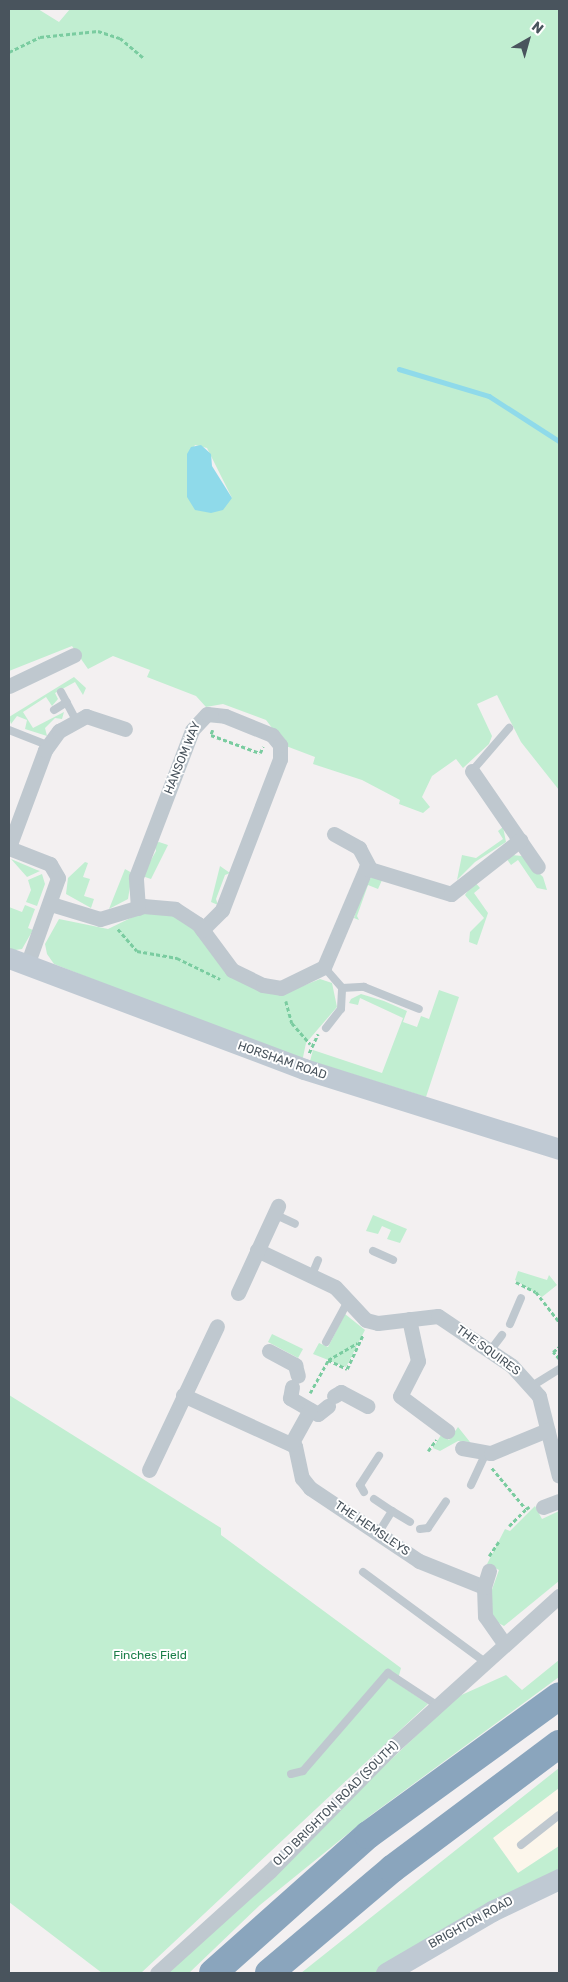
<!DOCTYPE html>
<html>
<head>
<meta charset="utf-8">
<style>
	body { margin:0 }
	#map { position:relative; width:568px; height:1982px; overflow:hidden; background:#f3f0f1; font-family:Rubik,sans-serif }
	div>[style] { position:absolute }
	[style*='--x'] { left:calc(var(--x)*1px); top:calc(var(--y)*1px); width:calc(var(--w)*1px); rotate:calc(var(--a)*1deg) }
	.commercial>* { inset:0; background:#fcf6eb }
	.green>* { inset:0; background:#c1eed1 }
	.water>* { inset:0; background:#8fdaea }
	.stream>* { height:4.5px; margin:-2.25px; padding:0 2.25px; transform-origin:2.25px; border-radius:2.25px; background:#8fdaea }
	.path>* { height:2.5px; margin-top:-1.25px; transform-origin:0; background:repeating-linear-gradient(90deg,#7acca0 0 4px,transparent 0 6.5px) }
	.lane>* { height:8px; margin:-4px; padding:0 4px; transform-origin:4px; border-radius:4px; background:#bfc8cf }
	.street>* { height:15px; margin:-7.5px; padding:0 7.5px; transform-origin:7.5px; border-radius:7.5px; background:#bfc8cf }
	.secondary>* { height:21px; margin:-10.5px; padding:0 10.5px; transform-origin:10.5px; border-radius:10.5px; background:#bfc9d3 }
	.highway>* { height:28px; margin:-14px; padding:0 14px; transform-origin:14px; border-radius:14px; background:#8aa5bd }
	span { translate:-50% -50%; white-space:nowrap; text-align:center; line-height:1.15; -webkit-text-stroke:4px #fff; paint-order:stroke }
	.street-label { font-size:12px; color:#49545d }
	.park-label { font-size:12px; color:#1a7e48 }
	.frame { position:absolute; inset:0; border:10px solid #49545d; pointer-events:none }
	.north { position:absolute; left:503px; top:15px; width:50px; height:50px; -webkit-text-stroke:4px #fff; paint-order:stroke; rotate:38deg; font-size:14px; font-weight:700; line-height:20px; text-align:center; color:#49545d }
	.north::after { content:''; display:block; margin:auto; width:18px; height:22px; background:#49545d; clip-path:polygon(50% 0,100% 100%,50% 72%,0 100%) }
</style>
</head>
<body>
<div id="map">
	<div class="commercial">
		<div style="clip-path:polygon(559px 1788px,559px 1846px,518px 1873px,493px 1838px)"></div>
	</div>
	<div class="green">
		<div style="clip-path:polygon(evenodd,9px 9px,38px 9px,59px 22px,70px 9px,559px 9px,559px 790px,521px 742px,497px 695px,477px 704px,492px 736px,489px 744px,463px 768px,456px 759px,432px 776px,422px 797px,430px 807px,423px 813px,399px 804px,400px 800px,362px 780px,313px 764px,315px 757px,286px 746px,266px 720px,223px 704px,206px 707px,196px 696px,147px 677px,150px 670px,113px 656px,88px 669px,72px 646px,9px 671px,9px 9px,195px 445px,207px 448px,232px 498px,187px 497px,187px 460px,195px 445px)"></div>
		<div style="clip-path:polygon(74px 677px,86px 688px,83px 695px,75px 682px,55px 693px,58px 699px,52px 706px,46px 697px,23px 712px,33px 728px,64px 712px,62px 719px,55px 718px,45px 728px,47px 736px,25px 729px,27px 720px,17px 716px,11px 724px,9px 717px)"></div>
		<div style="clip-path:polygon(503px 827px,506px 842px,475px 862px,457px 880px,462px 855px,476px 858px,503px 839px,498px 831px)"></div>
		<div style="clip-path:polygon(159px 842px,168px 845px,151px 879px,142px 876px,156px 851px,154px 844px)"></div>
		<div style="clip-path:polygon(512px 855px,522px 856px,543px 877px,547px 890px,537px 888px,518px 860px,511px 865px,506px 858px)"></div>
		<div style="clip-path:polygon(11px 859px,37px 870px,40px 871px,27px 877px)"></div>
		<div style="clip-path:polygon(85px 862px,88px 863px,83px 877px,90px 879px,84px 896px,94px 899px,91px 908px,66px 894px,68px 878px)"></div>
		<div style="clip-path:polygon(220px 866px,230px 873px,225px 875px,216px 899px,218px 905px,211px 902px)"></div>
		<div style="clip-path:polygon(125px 869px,132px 873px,128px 899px,109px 909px)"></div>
		<div style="clip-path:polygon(42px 874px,45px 884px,37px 906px,26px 902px,31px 890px,28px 880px)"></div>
		<div style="clip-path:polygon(374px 877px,383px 878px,378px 889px,368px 885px,357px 916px,359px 920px,354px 918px,366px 880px)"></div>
		<div style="clip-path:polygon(474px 881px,480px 888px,474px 893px,488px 913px,477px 945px,469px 942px,470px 932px,484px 918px,465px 895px)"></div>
		<div style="clip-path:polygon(25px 905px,35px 909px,28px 928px,33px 930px,22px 949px,9px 951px,9px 907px,22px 912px)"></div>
		<div style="clip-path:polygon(143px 912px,175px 915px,197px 932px,225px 972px,290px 991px,320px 979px,332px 983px,337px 1007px,306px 1043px,302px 1062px,54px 964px,47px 954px,45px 944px,59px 919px,108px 929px)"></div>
		<div style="clip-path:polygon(439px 990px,459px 997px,426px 1097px,310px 1061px,313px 1050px,382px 1073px,403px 1018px,360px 998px,358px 1005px,349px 1003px,351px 999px,361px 994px,384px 1001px,407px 1011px,403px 1022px,417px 1027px,421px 1016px,429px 1019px)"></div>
		<div style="clip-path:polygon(373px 1215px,407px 1229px,400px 1243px,387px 1239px,391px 1230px,382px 1226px,378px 1234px,366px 1231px)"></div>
		<div style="clip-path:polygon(518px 1271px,547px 1280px,549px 1275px,557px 1285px,542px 1297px,515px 1280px)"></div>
		<div style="clip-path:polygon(345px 1314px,365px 1330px,346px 1367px,313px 1354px,319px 1343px,328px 1347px)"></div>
		<div style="clip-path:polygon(272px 1334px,303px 1349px,298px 1358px,268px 1342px)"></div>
		<div style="clip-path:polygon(9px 1395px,221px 1528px,221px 1535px,401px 1668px,397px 1683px,428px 1704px,141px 1973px,102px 1973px,9px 1902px)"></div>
		<div style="clip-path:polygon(458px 1427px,470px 1442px,458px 1441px,440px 1451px,433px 1448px,441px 1435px,449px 1440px)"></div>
		<div style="clip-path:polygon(535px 1506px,542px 1519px,559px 1511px,559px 1581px,504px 1626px,491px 1619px,490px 1595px,499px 1570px,487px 1564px,505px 1529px,510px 1531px)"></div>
		<div style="clip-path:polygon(559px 1660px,559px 1677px,371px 1815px,260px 1905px,189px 1973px,166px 1973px,457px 1697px,506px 1675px,522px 1690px)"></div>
		<div style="clip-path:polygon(559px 1768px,559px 1788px,493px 1838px,518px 1873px,559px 1846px,559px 1869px,375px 1973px,301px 1973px)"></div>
	</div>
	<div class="water">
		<div style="clip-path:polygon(201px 445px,211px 454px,212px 466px,232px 498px,223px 510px,211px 513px,195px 510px,187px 497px,187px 454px,191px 447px)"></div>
	</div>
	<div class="stream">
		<div style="--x:399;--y:369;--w:94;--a:16.7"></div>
		<div style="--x:489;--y:396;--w:83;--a:32.7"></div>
	</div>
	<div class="path">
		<div style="--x:9;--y:52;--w:34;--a:-26"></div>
		<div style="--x:40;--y:37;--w:58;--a:-5.9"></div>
		<div style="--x:98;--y:31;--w:23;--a:18"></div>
		<div style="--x:120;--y:38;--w:31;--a:40"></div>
		<div style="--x:213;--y:730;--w:5;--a:112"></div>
		<div style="--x:211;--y:735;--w:52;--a:20.2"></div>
		<div style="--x:260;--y:753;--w:7;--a:-63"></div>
		<div style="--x:118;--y:929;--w:29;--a:49"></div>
		<div style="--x:137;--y:951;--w:41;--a:9.9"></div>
		<div style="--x:177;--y:958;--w:48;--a:26"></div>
		<div style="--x:286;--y:1001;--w:23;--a:75"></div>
		<div style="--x:292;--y:1023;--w:28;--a:49"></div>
		<div style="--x:309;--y:1053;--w:21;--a:-65"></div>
		<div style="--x:516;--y:1282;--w:22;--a:27"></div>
		<div style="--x:536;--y:1292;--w:37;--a:52"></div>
		<div style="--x:559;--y:1359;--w:9;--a:-131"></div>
		<div style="--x:553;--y:1352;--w:8;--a:-40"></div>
		<div style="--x:328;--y:1360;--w:34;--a:-30"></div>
		<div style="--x:310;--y:1393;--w:38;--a:-61"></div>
		<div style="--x:328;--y:1360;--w:21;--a:25"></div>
		<div style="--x:347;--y:1369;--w:38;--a:-65"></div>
		<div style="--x:428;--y:1451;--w:14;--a:-54"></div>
		<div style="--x:492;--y:1468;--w:53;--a:50.3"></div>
		<div style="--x:526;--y:1509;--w:4;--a:-34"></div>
		<div style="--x:509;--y:1526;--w:24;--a:-45"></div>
		<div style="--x:489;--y:1556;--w:18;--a:-56"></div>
	</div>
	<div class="lane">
		<div style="--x:61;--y:692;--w:30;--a:62"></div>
		<div style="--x:54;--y:710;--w:15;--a:-32"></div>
		<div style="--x:9;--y:730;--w:41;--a:21.5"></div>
		<div style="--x:472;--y:771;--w:57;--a:-49.3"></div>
		<div style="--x:324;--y:967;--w:28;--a:49"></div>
		<div style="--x:342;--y:988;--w:22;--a:-3"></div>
		<div style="--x:364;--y:987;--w:59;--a:21.8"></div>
		<div style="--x:326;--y:1028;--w:24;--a:-52"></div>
		<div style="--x:341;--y:1009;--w:21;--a:-87"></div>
		<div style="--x:274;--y:1214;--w:23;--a:25"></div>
		<div style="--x:373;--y:1251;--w:22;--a:24"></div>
		<div style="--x:312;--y:1275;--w:16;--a:-68"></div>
		<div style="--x:510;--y:1324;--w:28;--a:-67"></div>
		<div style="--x:326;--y:1342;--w:44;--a:-61.7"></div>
		<div style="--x:490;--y:1351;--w:20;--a:-53"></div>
		<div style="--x:532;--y:1386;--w:32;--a:-32"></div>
		<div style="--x:471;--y:1485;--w:35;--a:-65"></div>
		<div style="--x:364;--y:1492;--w:8;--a:-120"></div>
		<div style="--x:360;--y:1485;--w:35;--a:-57"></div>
		<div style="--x:374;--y:1499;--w:22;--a:34"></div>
		<div style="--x:392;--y:1511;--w:26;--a:122"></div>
		<div style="--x:392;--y:1511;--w:21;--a:31"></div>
		<div style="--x:420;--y:1529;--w:8;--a:-7"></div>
		<div style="--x:428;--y:1528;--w:32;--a:-56"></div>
		<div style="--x:363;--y:1572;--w:152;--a:36.4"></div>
		<div style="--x:291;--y:1774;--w:12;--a:-14"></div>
		<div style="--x:303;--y:1771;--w:130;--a:-49.1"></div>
		<div style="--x:388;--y:1673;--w:60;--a:33.4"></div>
		<div style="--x:521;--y:1845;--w:48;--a:-38.3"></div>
	</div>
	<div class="street">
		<div style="--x:9;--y:686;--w:72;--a:-25.5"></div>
		<div style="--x:472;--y:771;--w:116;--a:55.5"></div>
		<div style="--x:334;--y:834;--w:29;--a:29"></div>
		<div style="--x:359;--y:848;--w:21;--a:62"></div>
		<div style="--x:9;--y:847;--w:103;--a:-69.6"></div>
		<div style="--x:45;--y:750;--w:24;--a:-54"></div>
		<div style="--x:59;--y:731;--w:31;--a:-29"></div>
		<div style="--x:86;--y:716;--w:41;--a:18.4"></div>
		<div style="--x:9;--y:848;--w:44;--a:21.3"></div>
		<div style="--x:50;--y:864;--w:16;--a:60"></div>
		<div style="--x:58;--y:878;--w:92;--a:109.6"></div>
		<div style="--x:51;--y:904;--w:51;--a:17"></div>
		<div style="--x:100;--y:919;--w:45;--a:-16.8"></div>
		<div style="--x:143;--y:906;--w:32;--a:5"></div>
		<div style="--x:175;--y:909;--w:27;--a:33"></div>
		<div style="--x:198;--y:924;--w:57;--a:53.5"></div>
		<div style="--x:232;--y:970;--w:34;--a:26"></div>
		<div style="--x:263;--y:985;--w:18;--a:9"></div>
		<div style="--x:281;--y:988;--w:48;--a:-26"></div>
		<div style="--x:324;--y:967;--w:108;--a:-67"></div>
		<div style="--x:366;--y:868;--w:89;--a:17"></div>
		<div style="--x:451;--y:894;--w:88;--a:-38"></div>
		<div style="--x:138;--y:908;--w:31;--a:-94"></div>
		<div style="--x:136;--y:877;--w:157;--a:-69.1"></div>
		<div style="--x:192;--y:730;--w:22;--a:-47"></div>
		<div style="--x:207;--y:714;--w:18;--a:6"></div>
		<div style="--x:225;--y:716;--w:51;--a:22"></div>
		<div style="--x:272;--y:735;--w:13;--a:51"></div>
		<div style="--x:280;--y:745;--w:14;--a:90"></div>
		<div style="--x:280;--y:759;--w:162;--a:111"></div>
		<div style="--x:222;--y:910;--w:28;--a:135"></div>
		<div style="--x:257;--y:1250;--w:86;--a:25.4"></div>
		<div style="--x:335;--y:1287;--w:45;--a:46.8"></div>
		<div style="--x:366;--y:1320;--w:12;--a:14"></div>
		<div style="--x:378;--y:1323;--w:60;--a:-6.7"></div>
		<div style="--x:438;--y:1316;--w:89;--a:34"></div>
		<div style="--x:512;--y:1366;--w:40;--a:48"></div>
		<div style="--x:539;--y:1396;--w:82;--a:76"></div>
		<div style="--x:238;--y:1293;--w:96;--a:-65.3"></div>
		<div style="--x:409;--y:1319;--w:43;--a:77.9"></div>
		<div style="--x:418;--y:1361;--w:39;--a:117"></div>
		<div style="--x:400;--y:1396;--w:59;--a:36.7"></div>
		<div style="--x:269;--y:1351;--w:30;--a:28"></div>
		<div style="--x:295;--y:1365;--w:11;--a:75"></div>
		<div style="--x:292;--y:1387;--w:11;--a:100"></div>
		<div style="--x:290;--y:1398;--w:32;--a:30"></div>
		<div style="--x:318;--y:1414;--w:13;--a:-39"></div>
		<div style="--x:183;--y:1395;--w:123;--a:24.5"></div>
		<div style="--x:295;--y:1446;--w:33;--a:78"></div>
		<div style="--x:302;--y:1478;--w:13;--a:51"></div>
		<div style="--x:310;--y:1488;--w:131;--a:33.8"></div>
		<div style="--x:419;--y:1561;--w:70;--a:21.8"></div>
		<div style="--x:484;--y:1587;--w:29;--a:88"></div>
		<div style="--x:485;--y:1616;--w:32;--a:55"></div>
		<div style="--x:334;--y:1396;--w:8;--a:-30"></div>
		<div style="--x:341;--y:1392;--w:30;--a:28"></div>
		<div style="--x:291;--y:1444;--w:39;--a:-61"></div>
		<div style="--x:462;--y:1448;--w:29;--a:10"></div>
		<div style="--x:491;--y:1453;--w:61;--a:-22.3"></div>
		<div style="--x:149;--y:1470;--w:159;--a:-64.7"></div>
		<div style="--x:543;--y:1507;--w:17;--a:-21"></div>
		<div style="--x:484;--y:1587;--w:17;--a:-73"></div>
		<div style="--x:157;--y:1973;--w:152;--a:-42.1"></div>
		<div style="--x:270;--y:1871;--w:175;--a:-45.5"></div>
		<div style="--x:393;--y:1746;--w:224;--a:-42.1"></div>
	</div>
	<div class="secondary">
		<div style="--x:9;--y:958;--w:315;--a:20.6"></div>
		<div style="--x:304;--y:1069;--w:267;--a:17.4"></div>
		<div style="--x:386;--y:1973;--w:123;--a:-30.3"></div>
		<div style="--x:492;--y:1911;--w:74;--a:-25.5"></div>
	</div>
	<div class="highway">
		<div style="--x:213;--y:1973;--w:208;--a:-41.7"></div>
		<div style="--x:368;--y:1835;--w:236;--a:-36"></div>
		<div style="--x:269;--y:1973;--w:161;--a:-40.2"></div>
		<div style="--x:392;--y:1869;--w:209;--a:-36.8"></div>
	</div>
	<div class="street-label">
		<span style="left:183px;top:758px;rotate:-68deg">HANSOM WAY</span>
		<span style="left:282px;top:1061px;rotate:19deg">HORSHAM ROAD</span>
		<span style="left:488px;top:1351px;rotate:36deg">THE SQUIRES</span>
		<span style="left:372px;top:1529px;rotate:34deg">THE HEMSLEYS</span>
		<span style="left:336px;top:1804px;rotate:-45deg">OLD BRIGHTON ROAD (SOUTH)</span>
		<span style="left:471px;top:1923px;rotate:-29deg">BRIGHTON ROAD</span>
	</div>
	<div class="park-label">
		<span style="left:150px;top:1656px">Finches Field</span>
	</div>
	<div class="frame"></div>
	<div class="north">N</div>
</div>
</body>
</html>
